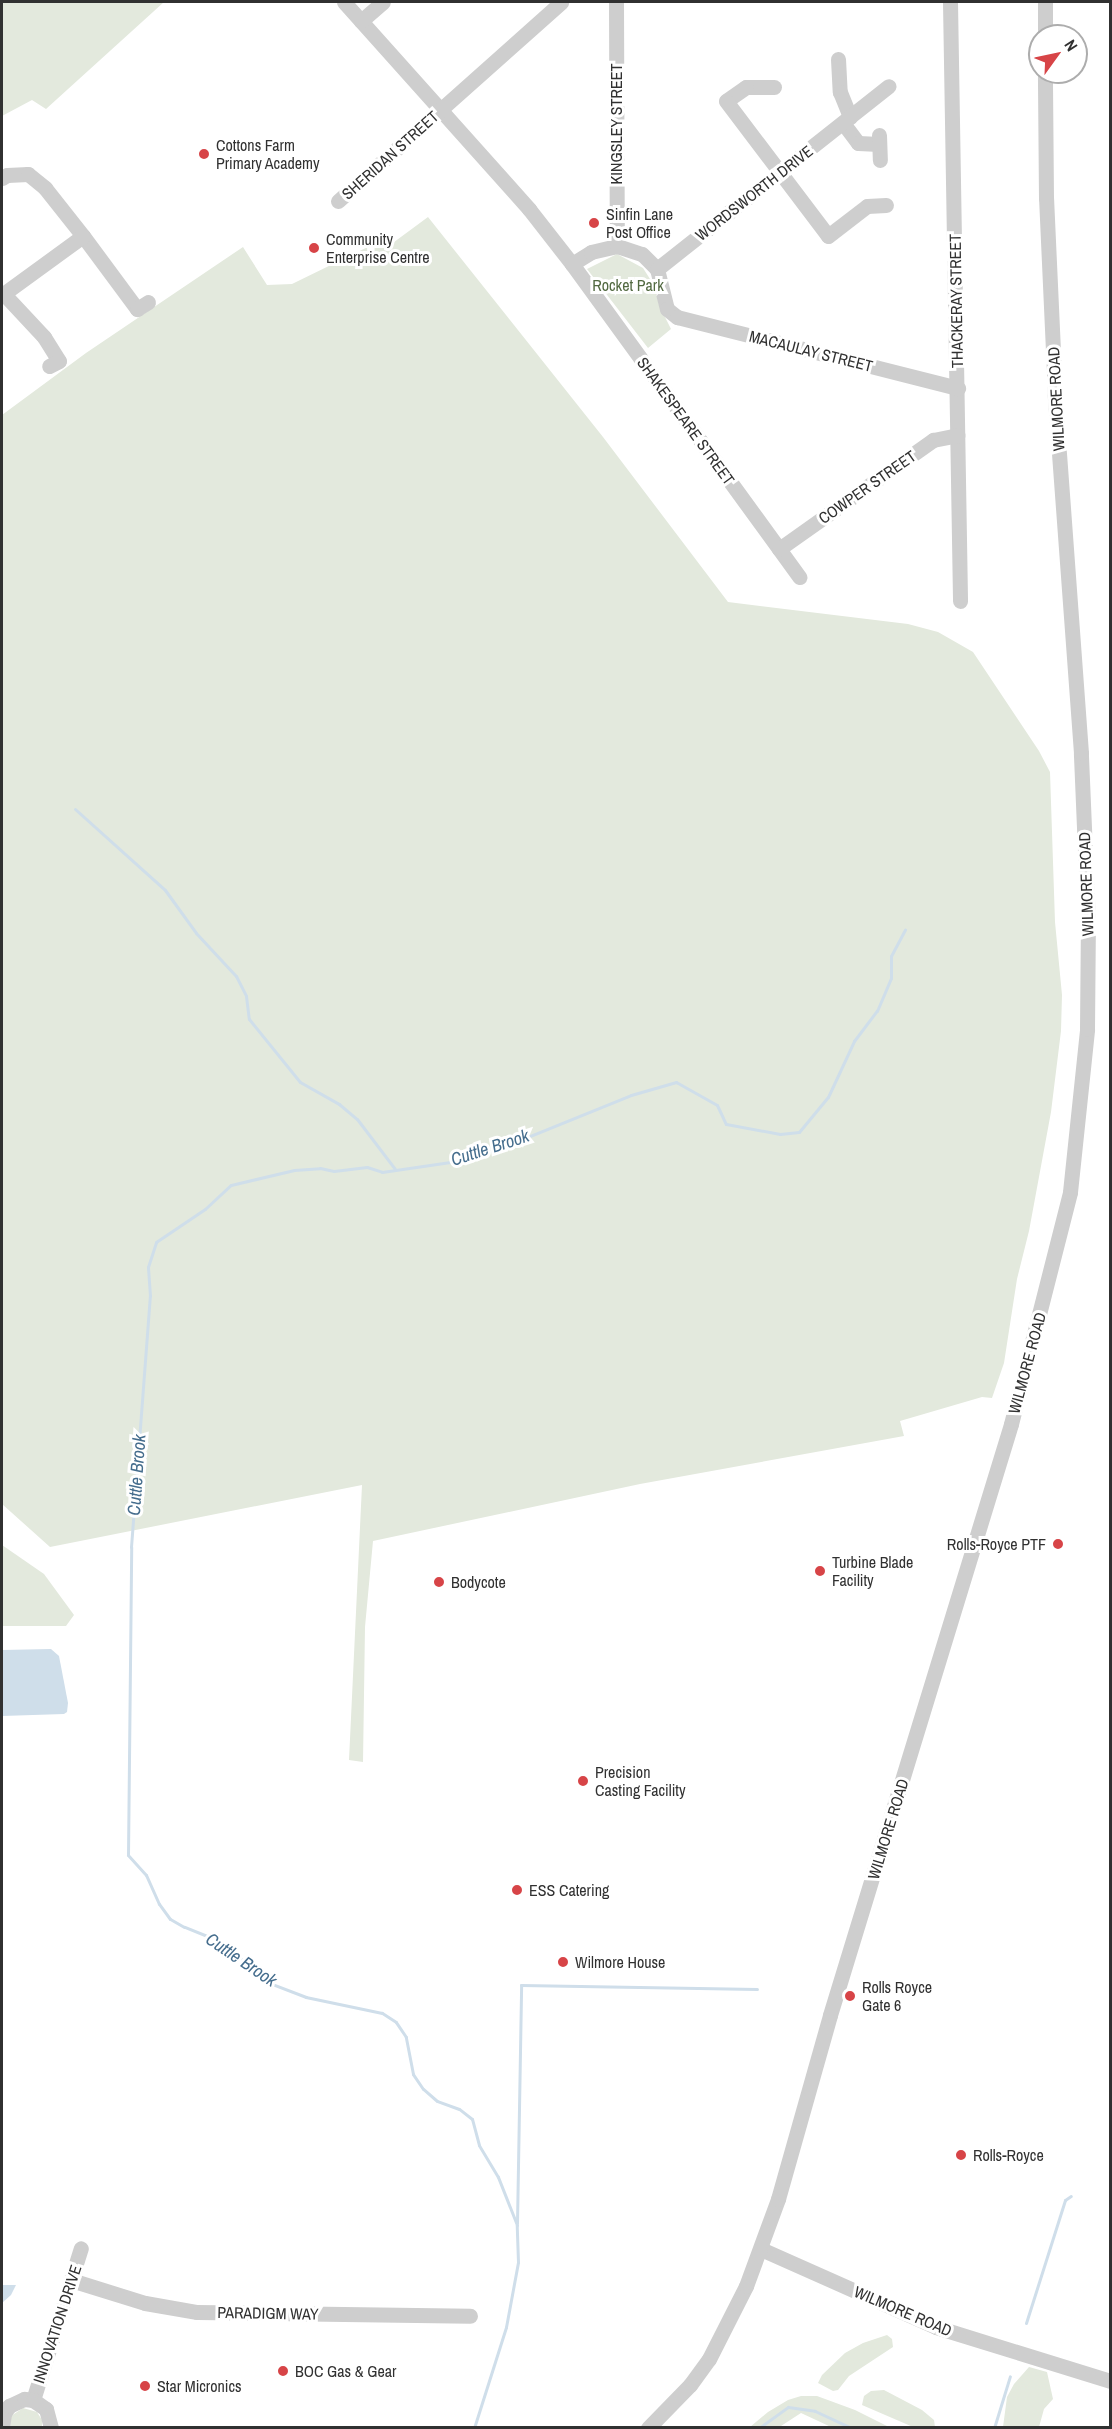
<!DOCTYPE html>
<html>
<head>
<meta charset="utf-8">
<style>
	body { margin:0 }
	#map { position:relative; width:1112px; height:2429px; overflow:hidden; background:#fff; font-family:"Archivo Narrow",sans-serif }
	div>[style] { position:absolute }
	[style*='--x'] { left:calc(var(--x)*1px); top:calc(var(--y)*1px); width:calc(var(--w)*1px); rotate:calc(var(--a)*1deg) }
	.green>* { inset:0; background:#e3e9dd }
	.water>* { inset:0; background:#cfdeea }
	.stream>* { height:3px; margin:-1.5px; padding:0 1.5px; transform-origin:1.5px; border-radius:1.5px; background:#cfdeea }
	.minor>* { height:15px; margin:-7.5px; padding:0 7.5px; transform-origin:7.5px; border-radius:7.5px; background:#cecece }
	.dots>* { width:16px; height:16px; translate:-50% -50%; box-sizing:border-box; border:3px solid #fff; border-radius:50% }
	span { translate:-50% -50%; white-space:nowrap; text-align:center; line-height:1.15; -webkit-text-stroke:6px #fff; paint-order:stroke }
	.street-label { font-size:16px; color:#313131 }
	.poi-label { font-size:16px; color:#313131 }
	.left { translate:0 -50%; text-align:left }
	.right { translate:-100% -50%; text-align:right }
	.park-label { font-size:16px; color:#526941 }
	.water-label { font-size:18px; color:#456d8d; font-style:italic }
	.frame { position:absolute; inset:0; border:3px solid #313131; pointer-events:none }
	.north { position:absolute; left:1028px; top:24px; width:60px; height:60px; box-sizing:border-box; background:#fff; border:2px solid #adadad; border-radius:50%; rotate:57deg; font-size:16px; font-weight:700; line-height:24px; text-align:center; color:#313131 }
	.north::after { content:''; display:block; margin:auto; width:21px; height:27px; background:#d74447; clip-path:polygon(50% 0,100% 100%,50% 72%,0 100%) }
</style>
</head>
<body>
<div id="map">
	<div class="green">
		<div style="clip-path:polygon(2px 2px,164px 2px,46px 109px,32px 100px,2px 116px)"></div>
		<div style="clip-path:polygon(428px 217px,603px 437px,728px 602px,908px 624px,938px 632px,973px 652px,1039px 751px,1050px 772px,1055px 922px,1062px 995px,1061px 1031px,1051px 1112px,1029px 1231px,1017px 1279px,1004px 1363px,992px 1398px,982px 1397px,900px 1421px,904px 1436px,640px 1484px,373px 1541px,365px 1627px,363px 1762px,349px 1760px,362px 1485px,50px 1547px,2px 1504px,2px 415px,86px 353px,243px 247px,267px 285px,292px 284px,380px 241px,386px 248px)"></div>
		<div style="clip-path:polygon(617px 254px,643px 268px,657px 290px,659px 305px,671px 329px,648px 348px,587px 269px)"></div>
		<div style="clip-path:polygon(2px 1545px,44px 1574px,74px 1615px,66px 1626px,2px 1626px)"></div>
		<div style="clip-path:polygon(887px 2335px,892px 2339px,893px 2347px,849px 2376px,838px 2390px,833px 2391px,818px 2383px,822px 2375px,845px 2353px,863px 2343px)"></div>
		<div style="clip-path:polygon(1029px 2367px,1047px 2372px,1053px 2399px,1044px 2409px,1039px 2427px,1003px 2427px,1007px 2397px,1014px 2384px)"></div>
		<div style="clip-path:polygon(884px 2390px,922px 2410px,934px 2420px,935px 2427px,913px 2427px,862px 2405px,864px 2396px,871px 2391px)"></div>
		<div style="clip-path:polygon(801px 2396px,817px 2396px,855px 2410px,889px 2427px,831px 2427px,801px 2413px,781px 2426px,750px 2427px,768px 2412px,788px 2400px)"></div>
		<div style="clip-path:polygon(23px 2408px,37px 2412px,42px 2420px,42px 2427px,10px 2428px,11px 2416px)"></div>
	</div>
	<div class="water">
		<div style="clip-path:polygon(51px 1649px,59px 1656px,68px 1703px,67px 1712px,64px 1714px,2px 1716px,2px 1650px)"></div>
		<div style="clip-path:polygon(2px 2285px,16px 2285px,11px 2295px,2px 2303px)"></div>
	</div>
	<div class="stream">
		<div style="--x:75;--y:809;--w:121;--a:42"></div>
		<div style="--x:165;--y:890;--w:53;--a:54.2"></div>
		<div style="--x:196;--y:933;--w:59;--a:47.1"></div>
		<div style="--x:236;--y:976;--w:22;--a:63"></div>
		<div style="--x:246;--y:996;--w:23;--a:83"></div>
		<div style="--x:249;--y:1019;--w:81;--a:51"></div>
		<div style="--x:300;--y:1082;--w:45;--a:29.4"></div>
		<div style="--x:339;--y:1104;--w:23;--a:40"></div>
		<div style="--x:357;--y:1119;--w:63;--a:52.8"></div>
		<div style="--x:517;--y:2223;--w:238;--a:-89"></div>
		<div style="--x:521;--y:1985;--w:236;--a:1"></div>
		<div style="--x:1026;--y:2323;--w:129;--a:-72.4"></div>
		<div style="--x:1065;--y:2200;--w:7;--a:-34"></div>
		<div style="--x:474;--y:2428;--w:106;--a:-72.4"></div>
		<div style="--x:506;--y:2327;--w:66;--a:-79.5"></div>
		<div style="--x:518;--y:2262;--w:37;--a:-92"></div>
		<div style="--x:517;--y:2225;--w:52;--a:-111.6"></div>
		<div style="--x:498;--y:2177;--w:37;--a:-121"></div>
		<div style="--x:479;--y:2145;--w:27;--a:-105"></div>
		<div style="--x:472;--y:2119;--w:16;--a:-142"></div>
		<div style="--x:459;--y:2109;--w:23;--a:-160"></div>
		<div style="--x:437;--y:2101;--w:18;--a:-139"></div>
		<div style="--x:423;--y:2089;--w:18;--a:-124"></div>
		<div style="--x:413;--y:2074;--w:38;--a:-101"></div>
		<div style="--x:406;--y:2037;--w:18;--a:-124"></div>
		<div style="--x:396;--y:2022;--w:17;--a:-147"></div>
		<div style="--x:382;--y:2013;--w:78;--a:-168.1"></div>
		<div style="--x:306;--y:1997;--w:36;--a:-159"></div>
		<div style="--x:272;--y:1984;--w:70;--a:-141.3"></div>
		<div style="--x:217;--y:1940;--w:35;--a:-158"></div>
		<div style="--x:184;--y:1927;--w:16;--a:-150"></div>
		<div style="--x:170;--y:1919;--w:19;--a:-126"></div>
		<div style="--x:159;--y:1904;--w:32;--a:-114"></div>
		<div style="--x:146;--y:1875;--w:27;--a:-132"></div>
		<div style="--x:128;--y:1855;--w:308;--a:-89.4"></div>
		<div style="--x:131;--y:1547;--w:252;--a:-85.7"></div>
		<div style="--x:150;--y:1296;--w:29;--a:-94"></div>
		<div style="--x:148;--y:1267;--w:26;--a:-72"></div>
		<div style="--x:156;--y:1242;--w:59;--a:-34"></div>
		<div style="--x:205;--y:1209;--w:35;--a:-43"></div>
		<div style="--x:231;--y:1185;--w:65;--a:-13.4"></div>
		<div style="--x:294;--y:1170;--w:26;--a:-4"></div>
		<div style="--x:320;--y:1168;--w:14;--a:12"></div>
		<div style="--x:334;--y:1171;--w:33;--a:-7"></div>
		<div style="--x:367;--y:1167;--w:16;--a:18"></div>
		<div style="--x:382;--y:1172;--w:76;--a:-8.3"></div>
		<div style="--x:457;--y:1161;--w:48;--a:-16.9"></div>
		<div style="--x:503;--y:1147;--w:138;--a:-22.1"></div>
		<div style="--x:631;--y:1095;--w:47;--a:-16.1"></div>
		<div style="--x:676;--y:1082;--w:47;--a:29.3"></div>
		<div style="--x:717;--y:1105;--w:21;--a:65"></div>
		<div style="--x:726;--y:1124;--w:55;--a:10.5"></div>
		<div style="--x:780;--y:1134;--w:19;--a:-6"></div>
		<div style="--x:799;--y:1132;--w:45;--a:-50.4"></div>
		<div style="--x:828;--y:1097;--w:62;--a:-65.1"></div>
		<div style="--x:854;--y:1041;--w:38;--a:-53"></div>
		<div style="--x:877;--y:1011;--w:36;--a:-67"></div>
		<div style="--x:891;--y:978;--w:22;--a:-90"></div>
		<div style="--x:891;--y:956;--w:30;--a:-62"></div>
		<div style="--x:759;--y:2428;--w:36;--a:-36"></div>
		<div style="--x:788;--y:2407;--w:27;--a:8"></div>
		<div style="--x:815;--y:2411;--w:40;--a:25"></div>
		<div style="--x:994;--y:2428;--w:54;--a:-72.9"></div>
	</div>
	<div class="minor">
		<div style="--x:344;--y:2;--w:278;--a:48.2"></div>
		<div style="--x:529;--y:209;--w:70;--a:52"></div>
		<div style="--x:572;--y:264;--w:387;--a:54"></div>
		<div style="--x:616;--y:2;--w:244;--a:89.8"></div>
		<div style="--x:950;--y:2;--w:599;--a:89.04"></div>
		<div style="--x:361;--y:21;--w:29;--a:-41"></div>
		<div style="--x:1045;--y:36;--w:34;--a:-90"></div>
		<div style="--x:838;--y:59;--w:33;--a:87"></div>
		<div style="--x:840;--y:92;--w:27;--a:68"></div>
		<div style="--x:774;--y:87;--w:28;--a:180"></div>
		<div style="--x:746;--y:87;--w:24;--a:145"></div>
		<div style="--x:726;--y:101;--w:169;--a:52.9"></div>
		<div style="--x:828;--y:236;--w:49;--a:-37.6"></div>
		<div style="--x:867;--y:206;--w:19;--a:-3"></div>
		<div style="--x:843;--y:123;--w:25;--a:53"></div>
		<div style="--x:858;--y:143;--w:21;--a:3"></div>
		<div style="--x:879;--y:135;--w:25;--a:88"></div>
		<div style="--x:2;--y:178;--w:6;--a:-31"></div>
		<div style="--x:7;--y:175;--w:21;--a:-3"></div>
		<div style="--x:28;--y:174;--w:22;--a:39"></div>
		<div style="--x:45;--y:188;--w:61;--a:51.6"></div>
		<div style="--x:83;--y:236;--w:91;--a:53.5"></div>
		<div style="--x:137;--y:309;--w:13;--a:-32"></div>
		<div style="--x:338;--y:201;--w:299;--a:-41.7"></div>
		<div style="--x:572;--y:264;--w:22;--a:-32"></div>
		<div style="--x:591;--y:252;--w:27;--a:-13"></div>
		<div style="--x:617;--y:246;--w:26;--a:18"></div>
		<div style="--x:642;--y:254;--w:21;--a:45"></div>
		<div style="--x:657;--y:269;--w:41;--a:76"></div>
		<div style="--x:667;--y:309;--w:13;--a:39"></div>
		<div style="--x:677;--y:317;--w:290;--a:14.2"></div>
		<div style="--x:657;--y:269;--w:295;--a:-38.3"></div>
		<div style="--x:3;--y:293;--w:60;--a:47"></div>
		<div style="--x:44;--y:337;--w:28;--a:58"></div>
		<div style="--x:59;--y:361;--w:11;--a:153"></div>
		<div style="--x:2;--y:295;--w:100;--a:-36.1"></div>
		<div style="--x:779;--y:549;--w:189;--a:-35.3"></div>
		<div style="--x:933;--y:440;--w:25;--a:-11"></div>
		<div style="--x:761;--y:2249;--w:192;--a:24"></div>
		<div style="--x:936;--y:2327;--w:182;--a:17.2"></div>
		<div style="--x:71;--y:2280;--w:77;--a:17.3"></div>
		<div style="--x:145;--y:2303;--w:53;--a:9.8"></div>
		<div style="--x:197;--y:2312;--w:273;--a:0.8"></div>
		<div style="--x:33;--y:2400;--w:159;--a:-72.5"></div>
		<div style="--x:2;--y:2428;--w:15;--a:-82"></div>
		<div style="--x:4;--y:2413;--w:9;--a:-54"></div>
		<div style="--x:9;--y:2406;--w:17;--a:-25"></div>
		<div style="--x:24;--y:2399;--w:9;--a:6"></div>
		<div style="--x:33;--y:2400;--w:16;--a:35"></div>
		<div style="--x:46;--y:2409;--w:20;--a:75"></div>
		<div style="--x:648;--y:2428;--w:60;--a:-45.7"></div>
		<div style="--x:690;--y:2385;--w:32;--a:-54"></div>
		<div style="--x:709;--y:2359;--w:82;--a:-63.1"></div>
		<div style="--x:746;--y:2286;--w:93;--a:-69.8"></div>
		<div style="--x:778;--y:2199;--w:191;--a:-74.2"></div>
		<div style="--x:830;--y:2015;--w:618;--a:-72.97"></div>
		<div style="--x:1011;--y:1424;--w:239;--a:-75.7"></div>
		<div style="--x:1070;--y:1192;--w:164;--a:-84"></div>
		<div style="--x:1087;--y:1029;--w:106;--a:-89.5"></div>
		<div style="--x:1088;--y:923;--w:170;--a:-92.4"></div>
		<div style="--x:1081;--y:753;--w:359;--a:-94.2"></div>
		<div style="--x:1055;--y:395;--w:197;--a:-92.6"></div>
		<div style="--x:1046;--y:198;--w:126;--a:-90.5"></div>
	</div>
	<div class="dots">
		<div style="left:204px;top:154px;background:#d74447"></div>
		<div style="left:594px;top:223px;background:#d74447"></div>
		<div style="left:314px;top:248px;background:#d74447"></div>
		<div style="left:1058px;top:1544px;background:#d74447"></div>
		<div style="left:820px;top:1571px;background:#d74447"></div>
		<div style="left:439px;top:1582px;background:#d74447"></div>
		<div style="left:583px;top:1781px;background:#d74447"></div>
		<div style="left:517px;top:1890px;background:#d74447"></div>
		<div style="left:563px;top:1962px;background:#d74447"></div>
		<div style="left:850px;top:1996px;background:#d74447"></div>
		<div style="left:961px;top:2155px;background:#d74447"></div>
		<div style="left:283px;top:2371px;background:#d74447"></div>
		<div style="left:145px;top:2386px;background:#d74447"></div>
	</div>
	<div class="street-label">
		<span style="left:616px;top:124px;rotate:-90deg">KINGSLEY STREET</span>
		<span style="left:390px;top:155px;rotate:-42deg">SHERIDAN STREET</span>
		<span style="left:754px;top:193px;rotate:-38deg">WORDSWORTH DRIVE</span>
		<span style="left:956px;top:301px;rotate:-91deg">THACKERAY STREET</span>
		<span style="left:811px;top:351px;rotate:14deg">MACAULAY STREET</span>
		<span style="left:1056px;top:399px;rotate:-93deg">WILMORE ROAD</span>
		<span style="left:686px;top:421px;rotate:54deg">SHAKESPEARE STREET</span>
		<span style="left:867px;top:487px;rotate:-35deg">COWPER STREET</span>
		<span style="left:1086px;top:884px;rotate:-92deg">WILMORE ROAD</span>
		<span style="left:1027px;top:1363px;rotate:-75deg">WILMORE ROAD</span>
		<span style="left:888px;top:1829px;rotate:-73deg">WILMORE ROAD</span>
		<span style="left:903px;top:2311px;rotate:23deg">WILMORE ROAD</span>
		<span style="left:268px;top:2313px;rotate:1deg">PARADIGM WAY</span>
		<span style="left:57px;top:2324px;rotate:-72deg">INNOVATION DRIVE</span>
	</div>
	<div class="poi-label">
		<span class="left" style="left:216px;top:154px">Cottons Farm<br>Primary Academy</span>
		<span class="left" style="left:606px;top:223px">Sinfin Lane<br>Post Office</span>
		<span class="left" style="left:326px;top:248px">Community<br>Enterprise Centre</span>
		<span class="right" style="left:1046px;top:1544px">Rolls-Royce PTF</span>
		<span class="left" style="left:832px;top:1571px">Turbine Blade<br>Facility</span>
		<span class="left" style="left:451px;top:1582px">Bodycote</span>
		<span class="left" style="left:595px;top:1781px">Precision<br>Casting Facility</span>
		<span class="left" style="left:529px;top:1890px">ESS Catering</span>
		<span class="left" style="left:575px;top:1962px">Wilmore House</span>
		<span class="left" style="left:862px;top:1996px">Rolls Royce<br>Gate 6</span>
		<span class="left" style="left:973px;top:2155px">Rolls-Royce</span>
		<span class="left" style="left:295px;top:2371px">BOC Gas &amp; Gear</span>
		<span class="left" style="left:157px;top:2386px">Star Micronics</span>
	</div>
	<div class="park-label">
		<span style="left:628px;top:285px">Rocket Park</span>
	</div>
	<div class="water-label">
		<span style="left:490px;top:1148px;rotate:-18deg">Cuttle Brook</span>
		<span style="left:137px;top:1475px;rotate:-86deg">Cuttle Brook</span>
		<span style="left:241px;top:1960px;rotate:34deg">Cuttle Brook</span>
	</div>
	<div class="frame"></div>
	<div class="north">N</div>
</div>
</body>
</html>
